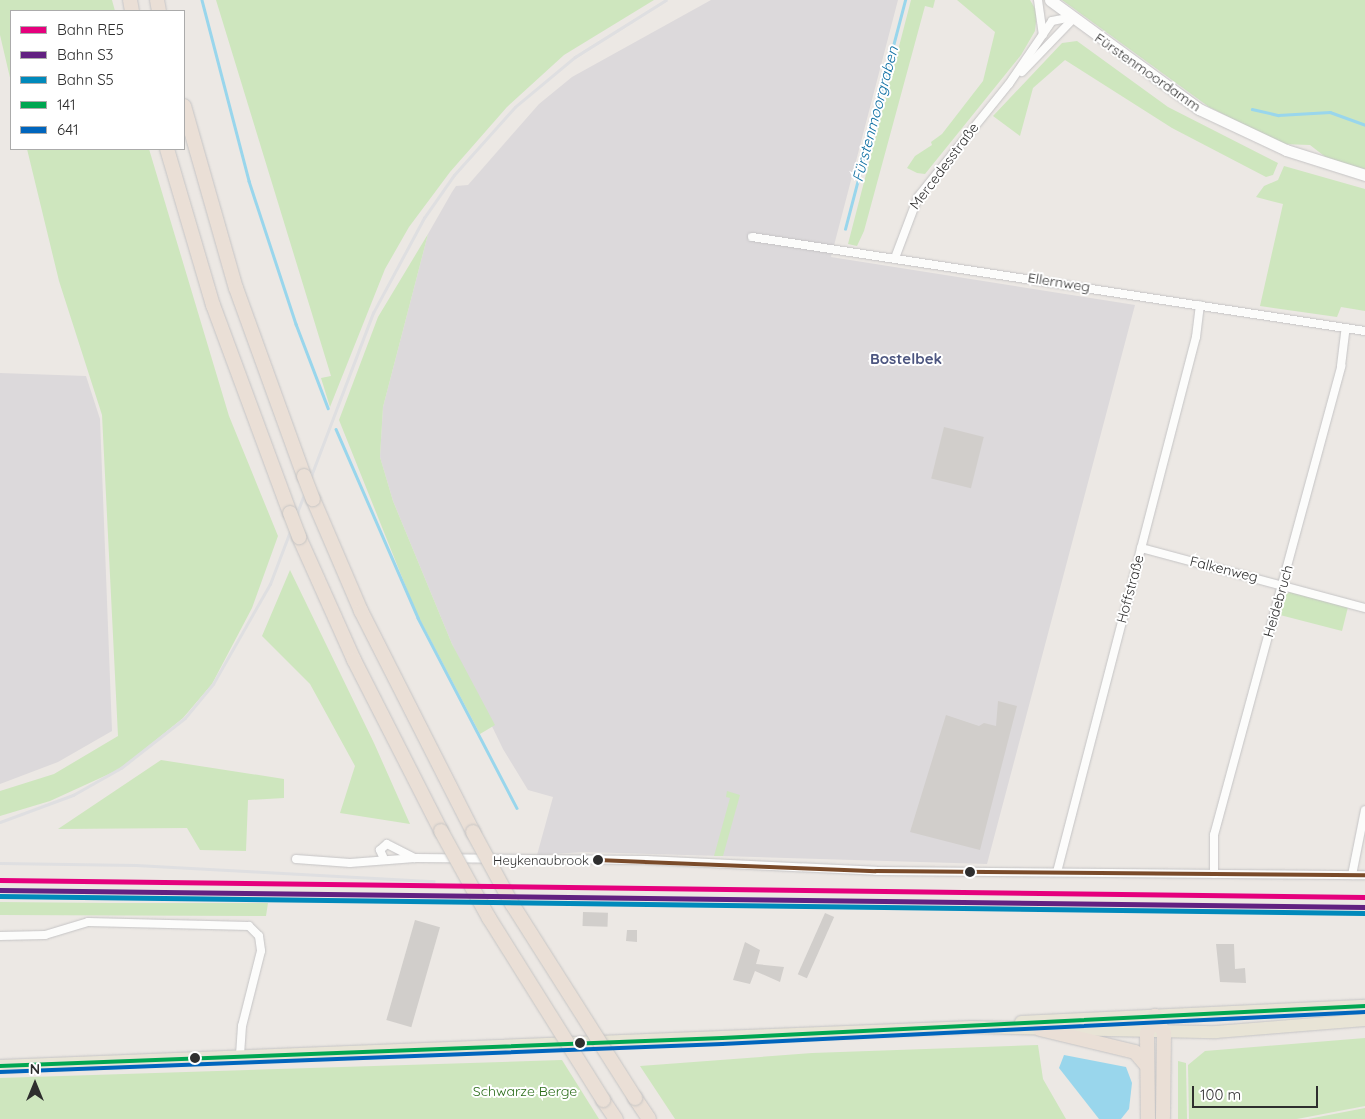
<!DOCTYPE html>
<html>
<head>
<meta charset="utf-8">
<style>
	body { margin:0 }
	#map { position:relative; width:1365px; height:1119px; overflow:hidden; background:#ece8e4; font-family:Quicksand,sans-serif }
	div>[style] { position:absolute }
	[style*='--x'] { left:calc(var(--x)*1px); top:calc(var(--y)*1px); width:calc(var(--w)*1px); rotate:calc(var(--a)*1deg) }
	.industrial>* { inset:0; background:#dcd9db }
	.green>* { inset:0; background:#cee6be }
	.water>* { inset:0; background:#99d6ec }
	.stream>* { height:2.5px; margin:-1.25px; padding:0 1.25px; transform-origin:1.25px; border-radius:1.25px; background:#99d6ec }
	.building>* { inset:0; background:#d1cecb; transform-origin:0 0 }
	.roads { filter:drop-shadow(0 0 1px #c5c4c5) drop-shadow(0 0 1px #c5c4c5) }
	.minor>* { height:8px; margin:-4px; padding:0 4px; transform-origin:4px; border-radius:4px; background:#fcfcfb }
	.secondary>* { height:11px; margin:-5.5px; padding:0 5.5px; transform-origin:5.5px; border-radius:5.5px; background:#fcfcfb }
	.primary>* { height:12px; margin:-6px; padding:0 6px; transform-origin:6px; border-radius:6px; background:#e8e4d6 }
	.motorway>* { height:14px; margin:-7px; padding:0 7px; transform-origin:7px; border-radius:7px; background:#eadfd6 }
	.rail>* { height:2.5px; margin:-1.25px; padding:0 1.25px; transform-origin:1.25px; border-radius:1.25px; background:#dfdfe1 }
	.bridges { filter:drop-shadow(0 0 1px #c6c5c4) drop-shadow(0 0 1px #c6c5c4) }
	.motorway-bridge>* { height:14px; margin:-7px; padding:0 7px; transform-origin:7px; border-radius:7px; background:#eadfd6 }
	.bus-1>* { height:4px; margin:-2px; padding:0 2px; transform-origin:2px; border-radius:2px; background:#00a651 }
	.bus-2>* { height:4px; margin:-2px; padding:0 2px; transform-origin:2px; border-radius:2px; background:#0065bd }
	.bus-3>* { height:4px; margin:-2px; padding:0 2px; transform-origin:2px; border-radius:2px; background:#7a4b2a }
	.rail-1>* { height:5px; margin:-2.5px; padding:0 2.5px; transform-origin:2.5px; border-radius:2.5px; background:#e5007d }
	.rail-2>* { height:5px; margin:-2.5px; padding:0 2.5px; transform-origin:2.5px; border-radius:2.5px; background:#622181 }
	.rail-3>* { height:5px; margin:-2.5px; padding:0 2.5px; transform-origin:2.5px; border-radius:2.5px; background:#0089bb }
	.dots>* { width:14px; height:14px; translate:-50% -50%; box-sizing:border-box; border:2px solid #fff; border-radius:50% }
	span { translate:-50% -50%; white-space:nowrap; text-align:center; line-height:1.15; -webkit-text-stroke:4px #fff; paint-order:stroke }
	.bus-label { font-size:13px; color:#2e2e2e }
	.right { translate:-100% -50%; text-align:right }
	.street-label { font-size:14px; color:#2e2e2e }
	.park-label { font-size:14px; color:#2c6e1b }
	.water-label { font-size:15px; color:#0d6fa3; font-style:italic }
	.neighbourhood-label { font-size:15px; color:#4d5680; font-weight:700 }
	.legend { position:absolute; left:10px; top:10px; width:175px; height:140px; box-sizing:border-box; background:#fff; border:1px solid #ababab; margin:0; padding:6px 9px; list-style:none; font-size:15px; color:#2e2e2e }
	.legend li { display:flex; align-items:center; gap:10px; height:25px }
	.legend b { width:25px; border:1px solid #ababab }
	.north { position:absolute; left:10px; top:1059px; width:50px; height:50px; -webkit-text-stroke:4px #fff; paint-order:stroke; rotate:0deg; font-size:14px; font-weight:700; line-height:20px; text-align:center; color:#2e2e2e }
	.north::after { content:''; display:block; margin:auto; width:18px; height:22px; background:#2e2e2e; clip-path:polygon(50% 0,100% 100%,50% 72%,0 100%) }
	.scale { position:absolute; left:1192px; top:1086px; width:126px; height:22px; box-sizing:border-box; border:2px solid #2e2e2e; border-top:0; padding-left:6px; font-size:15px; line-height:18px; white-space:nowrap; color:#2e2e2e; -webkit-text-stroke:4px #fff; paint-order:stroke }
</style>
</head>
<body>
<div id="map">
	<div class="industrial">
		<div style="clip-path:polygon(711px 0,898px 0,831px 257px,1135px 305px,987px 864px,584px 852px,537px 855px,553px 797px,528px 790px,503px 749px,452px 644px,393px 501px,380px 457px,383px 407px,428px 234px,452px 192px,456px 186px,468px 185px,539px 104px,572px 77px)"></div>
		<div style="clip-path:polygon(0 373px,86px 376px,100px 419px,112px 731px,58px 762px,0 784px)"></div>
	</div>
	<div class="green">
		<div style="clip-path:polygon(0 0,112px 0,115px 11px,11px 11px,11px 82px,0 35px)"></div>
		<div style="clip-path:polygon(216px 0,654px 0,564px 55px,507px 107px,450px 172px,409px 227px,385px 269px,330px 407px,321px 378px,331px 376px)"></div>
		<div style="clip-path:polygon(911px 0,935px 0,933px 8px,925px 6px,864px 231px,857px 246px,848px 244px)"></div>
		<div style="clip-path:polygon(957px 0,1030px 0,1037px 12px,1035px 31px,1021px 55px,925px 174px,917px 173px,907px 168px,915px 156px,932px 145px,931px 142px,942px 134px,983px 81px,995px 32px)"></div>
		<div style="clip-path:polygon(1062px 0,1365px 0,1365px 169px,1332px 162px,1310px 145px,1282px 144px,1209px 107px)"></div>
		<div style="clip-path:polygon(1077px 41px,1168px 107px,1278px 163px,1273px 175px,1266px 177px,1172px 128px,1065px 60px,1033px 88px,1020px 136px,993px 116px,1062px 43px)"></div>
		<div style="clip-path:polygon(27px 149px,149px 149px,229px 416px,278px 536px,252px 608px,212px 684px,183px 718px,120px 769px,50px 801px,0 816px,0 791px,54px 774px,118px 736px,102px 415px,59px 281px)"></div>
		<div style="clip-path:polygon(1284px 166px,1365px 189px,1365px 311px,1341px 307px,1337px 317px,1260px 306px,1283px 204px,1256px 197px,1264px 186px,1278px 180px)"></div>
		<div style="clip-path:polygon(428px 234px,383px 407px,380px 457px,393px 501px,452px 644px,495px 725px,480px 734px,416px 612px,339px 420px,378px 317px)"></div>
		<div style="clip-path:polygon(290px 570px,374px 743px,410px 824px,340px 813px,355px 766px,310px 684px,262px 636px)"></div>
		<div style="clip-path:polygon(1291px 591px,1348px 607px,1342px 631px,1280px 615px,1285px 595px)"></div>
		<div style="clip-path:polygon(161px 760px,284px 779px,284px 798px,248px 800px,246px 851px,200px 850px,187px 828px,58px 829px)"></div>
		<div style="clip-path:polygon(727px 791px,740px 795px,723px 856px,714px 856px,730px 798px,726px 797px)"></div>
		<div style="clip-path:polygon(0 902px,110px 903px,268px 903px,266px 916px,0 915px)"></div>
		<div style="clip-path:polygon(1365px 1038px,1365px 1106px,1297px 1119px,1189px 1119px,1188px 1065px,1205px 1051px)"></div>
		<div style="clip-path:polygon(1038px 1045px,1043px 1079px,1066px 1119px,675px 1119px,640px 1066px,812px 1053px)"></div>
		<div style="clip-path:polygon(562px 1060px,599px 1119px,0 1119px,0 1078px)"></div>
		<div style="clip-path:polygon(1178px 1061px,1186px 1063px,1187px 1119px,1178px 1119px)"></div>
		<div style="clip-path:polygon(1365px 1108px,1365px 1119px,1308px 1119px)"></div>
	</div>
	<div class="water">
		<div style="clip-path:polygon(1064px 1055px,1126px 1067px,1132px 1083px,1129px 1109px,1121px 1119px,1099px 1119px,1059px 1068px)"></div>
	</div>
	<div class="stream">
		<div style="--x:202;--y:0;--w:187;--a:75.4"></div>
		<div style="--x:249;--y:181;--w:151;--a:71.8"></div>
		<div style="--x:296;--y:324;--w:90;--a:69.1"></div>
		<div style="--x:1252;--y:109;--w:27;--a:13"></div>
		<div style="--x:1278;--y:115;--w:52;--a:-3.3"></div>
		<div style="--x:1330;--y:112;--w:37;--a:20"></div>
		<div style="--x:845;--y:229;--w:237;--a:-75.3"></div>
		<div style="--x:336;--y:429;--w:206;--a:66.5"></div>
		<div style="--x:418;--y:618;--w:214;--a:62.5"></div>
	</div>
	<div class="building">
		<div style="left:944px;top:427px;width:41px;height:53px;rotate:14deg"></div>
		<div style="clip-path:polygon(998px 701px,1017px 706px,980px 850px,910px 832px,946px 715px,979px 726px,984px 723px,996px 726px)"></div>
		<div style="left:583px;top:912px;width:25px;height:14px;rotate:2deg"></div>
		<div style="left:825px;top:913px;width:10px;height:67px;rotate:24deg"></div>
		<div style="left:415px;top:920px;width:26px;height:104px;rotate:16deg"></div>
		<div style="clip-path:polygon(627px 930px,637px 930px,637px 942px,626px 941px)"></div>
		<div style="clip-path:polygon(745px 942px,760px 950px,756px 964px,784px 967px,780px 982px,755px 971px,750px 984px,733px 980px)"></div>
		<div style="clip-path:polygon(1216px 944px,1234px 944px,1235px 969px,1245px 968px,1246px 983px,1220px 982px)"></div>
	</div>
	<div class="roads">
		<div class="minor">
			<div style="--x:1038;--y:0;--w:35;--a:82"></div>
			<div style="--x:1022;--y:72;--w:75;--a:-46.1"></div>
			<div style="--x:752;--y:237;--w:620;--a:8.72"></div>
			<div style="--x:895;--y:258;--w:65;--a:-69.3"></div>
			<div style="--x:918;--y:197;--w:145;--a:-51.2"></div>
			<div style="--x:1009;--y:84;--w:76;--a:-55.7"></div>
			<div style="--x:1052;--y:21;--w:20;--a:-11"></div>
			<div style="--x:1141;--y:548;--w:232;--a:15"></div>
			<div style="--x:296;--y:859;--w:54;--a:4.2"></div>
			<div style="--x:350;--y:863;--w:65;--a:-4.4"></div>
			<div style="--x:415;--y:858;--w:231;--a:0.5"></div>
			<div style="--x:646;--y:860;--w:230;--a:2.7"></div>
			<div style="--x:876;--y:871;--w:489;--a:0.5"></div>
			<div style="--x:384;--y:859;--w:10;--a:-114"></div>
			<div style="--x:380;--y:850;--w:9;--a:-41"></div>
			<div style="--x:387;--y:844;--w:31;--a:27"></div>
			<div style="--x:1057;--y:872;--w:553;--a:-75.44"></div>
			<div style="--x:1196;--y:337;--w:32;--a:-83"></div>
			<div style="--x:1214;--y:874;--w:39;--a:-90"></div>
			<div style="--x:1214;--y:835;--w:486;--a:-74.8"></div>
			<div style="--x:1341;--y:366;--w:38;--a:-83"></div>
			<div style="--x:1352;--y:875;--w:66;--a:-78.7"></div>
			<div style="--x:0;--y:936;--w:45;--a:-1.3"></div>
			<div style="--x:45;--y:935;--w:45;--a:-16.8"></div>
			<div style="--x:88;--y:922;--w:161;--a:1.4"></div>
			<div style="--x:249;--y:926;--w:14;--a:45"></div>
			<div style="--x:259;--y:936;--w:15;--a:82"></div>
			<div style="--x:261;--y:951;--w:77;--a:104.2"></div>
			<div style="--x:242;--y:1026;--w:32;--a:94"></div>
		</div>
		<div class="secondary">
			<div style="--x:1050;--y:0;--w:185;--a:36.2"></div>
			<div style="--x:1199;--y:109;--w:96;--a:25.2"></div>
			<div style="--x:1286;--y:150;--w:83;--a:17.6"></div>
		</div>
		<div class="primary">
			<div style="--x:1021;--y:1022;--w:344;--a:-2.7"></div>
			<div style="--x:0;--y:1066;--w:972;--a:-2.3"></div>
			<div style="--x:971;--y:1027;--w:245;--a:1.2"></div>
			<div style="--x:1216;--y:1032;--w:149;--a:-4.6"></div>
		</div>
		<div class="motorway">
			<div style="--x:130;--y:0;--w:11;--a:80"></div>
			<div style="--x:157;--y:0;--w:11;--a:80"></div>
			<div style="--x:184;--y:106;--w:189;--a:74.1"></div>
			<div style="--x:236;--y:288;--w:200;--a:70.1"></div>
			<div style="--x:167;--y:149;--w:163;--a:73.6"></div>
			<div style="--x:213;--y:305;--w:222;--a:69.7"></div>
			<div style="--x:313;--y:499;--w:122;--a:66.8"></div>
			<div style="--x:361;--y:611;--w:248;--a:63.1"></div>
			<div style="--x:299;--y:537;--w:135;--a:65.9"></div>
			<div style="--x:354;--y:660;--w:192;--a:63"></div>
			<div style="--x:1040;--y:1029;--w:98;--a:13.6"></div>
			<div style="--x:1135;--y:1052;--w:18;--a:49"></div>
			<div style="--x:635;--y:1098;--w:25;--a:56"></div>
			<div style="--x:603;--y:1100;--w:23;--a:56"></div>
			<div style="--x:1148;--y:1119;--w:86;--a:-90.7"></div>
			<div style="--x:1147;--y:1033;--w:19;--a:-65"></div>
			<div style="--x:1155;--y:1016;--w:19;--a:62"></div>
			<div style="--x:1164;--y:1033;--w:86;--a:90.7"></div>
		</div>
	</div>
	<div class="rail">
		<div style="--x:0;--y:822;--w:78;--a:-20.3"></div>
		<div style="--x:73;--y:795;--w:55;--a:-29.4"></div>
		<div style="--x:121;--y:768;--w:81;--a:-38"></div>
		<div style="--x:185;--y:718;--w:44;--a:-50.5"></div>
		<div style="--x:213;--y:684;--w:115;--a:-60.3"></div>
		<div style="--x:270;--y:584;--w:290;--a:-69.2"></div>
		<div style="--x:373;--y:313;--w:108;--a:-61.8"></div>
		<div style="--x:424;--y:218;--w:52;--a:-55.1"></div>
		<div style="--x:454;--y:175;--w:91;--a:-48.1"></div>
		<div style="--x:515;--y:107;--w:78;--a:-39.8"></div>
		<div style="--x:575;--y:57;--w:107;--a:-32.1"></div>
		<div style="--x:0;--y:863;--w:136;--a:0.8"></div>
		<div style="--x:136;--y:865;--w:298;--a:3.1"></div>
	</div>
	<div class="bridges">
		<div class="motorway-bridge">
			<div style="--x:304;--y:476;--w:25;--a:69"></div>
			<div style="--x:290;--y:513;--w:26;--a:69"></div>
			<div style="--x:441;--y:831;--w:99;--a:61.1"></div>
			<div style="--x:489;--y:918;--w:215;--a:57.9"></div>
			<div style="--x:473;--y:832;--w:82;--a:61.6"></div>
			<div style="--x:512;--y:904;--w:230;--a:57.6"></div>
		</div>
	</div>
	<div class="bus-1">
		<div style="--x:0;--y:1066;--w:723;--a:-2.22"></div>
		<div style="--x:722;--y:1038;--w:644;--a:-2.85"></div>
	</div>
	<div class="bus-2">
		<div style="--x:0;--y:1072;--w:723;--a:-2.22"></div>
		<div style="--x:722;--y:1044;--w:644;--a:-2.85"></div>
	</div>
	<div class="bus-3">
		<div style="--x:597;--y:860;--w:279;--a:2.3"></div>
		<div style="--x:876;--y:871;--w:489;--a:0.5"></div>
	</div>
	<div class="rail-1">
		<div style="--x:0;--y:880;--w:1365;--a:0.71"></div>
	</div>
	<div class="rail-2">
		<div style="--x:0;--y:890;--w:1365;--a:0.71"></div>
	</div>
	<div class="rail-3">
		<div style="--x:0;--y:896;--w:1365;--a:0.71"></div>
	</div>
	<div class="dots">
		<div style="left:598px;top:860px;background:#2e2e2e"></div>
		<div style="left:970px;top:872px;background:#2e2e2e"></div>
		<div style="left:580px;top:1043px;background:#2e2e2e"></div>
		<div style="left:195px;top:1058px;background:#2e2e2e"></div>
	</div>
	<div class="bus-label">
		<span class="right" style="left:589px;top:860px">Heykenaubrook</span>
	</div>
	<div class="street-label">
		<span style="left:1148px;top:72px;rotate:35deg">Fürstenmoordamm</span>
		<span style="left:944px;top:166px;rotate:-53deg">Mercedesstraße</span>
		<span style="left:1059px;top:282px;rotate:9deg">Ellernweg</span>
		<span style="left:1224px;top:569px;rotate:14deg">Falkenweg</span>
		<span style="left:1130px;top:589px;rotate:-75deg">Hoffstraße</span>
		<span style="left:1278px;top:601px;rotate:-74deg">Heidebruch</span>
	</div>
	<div class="park-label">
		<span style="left:525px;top:1091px">Schwarze Berge</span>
	</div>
	<div class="water-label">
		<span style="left:875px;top:114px;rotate:-75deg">Fürstenmoorgraben</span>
	</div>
	<div class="neighbourhood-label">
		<span style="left:906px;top:359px">Bostelbek</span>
	</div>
	<ul class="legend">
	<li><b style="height:6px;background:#e5007d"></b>Bahn RE5</li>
	<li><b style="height:6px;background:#622181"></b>Bahn S3</li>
	<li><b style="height:6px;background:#0089bb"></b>Bahn S5</li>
	<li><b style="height:6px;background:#00a651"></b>141</li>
	<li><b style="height:6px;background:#0065bd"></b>641</li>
	</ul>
	<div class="north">N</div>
	<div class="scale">100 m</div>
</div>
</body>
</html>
